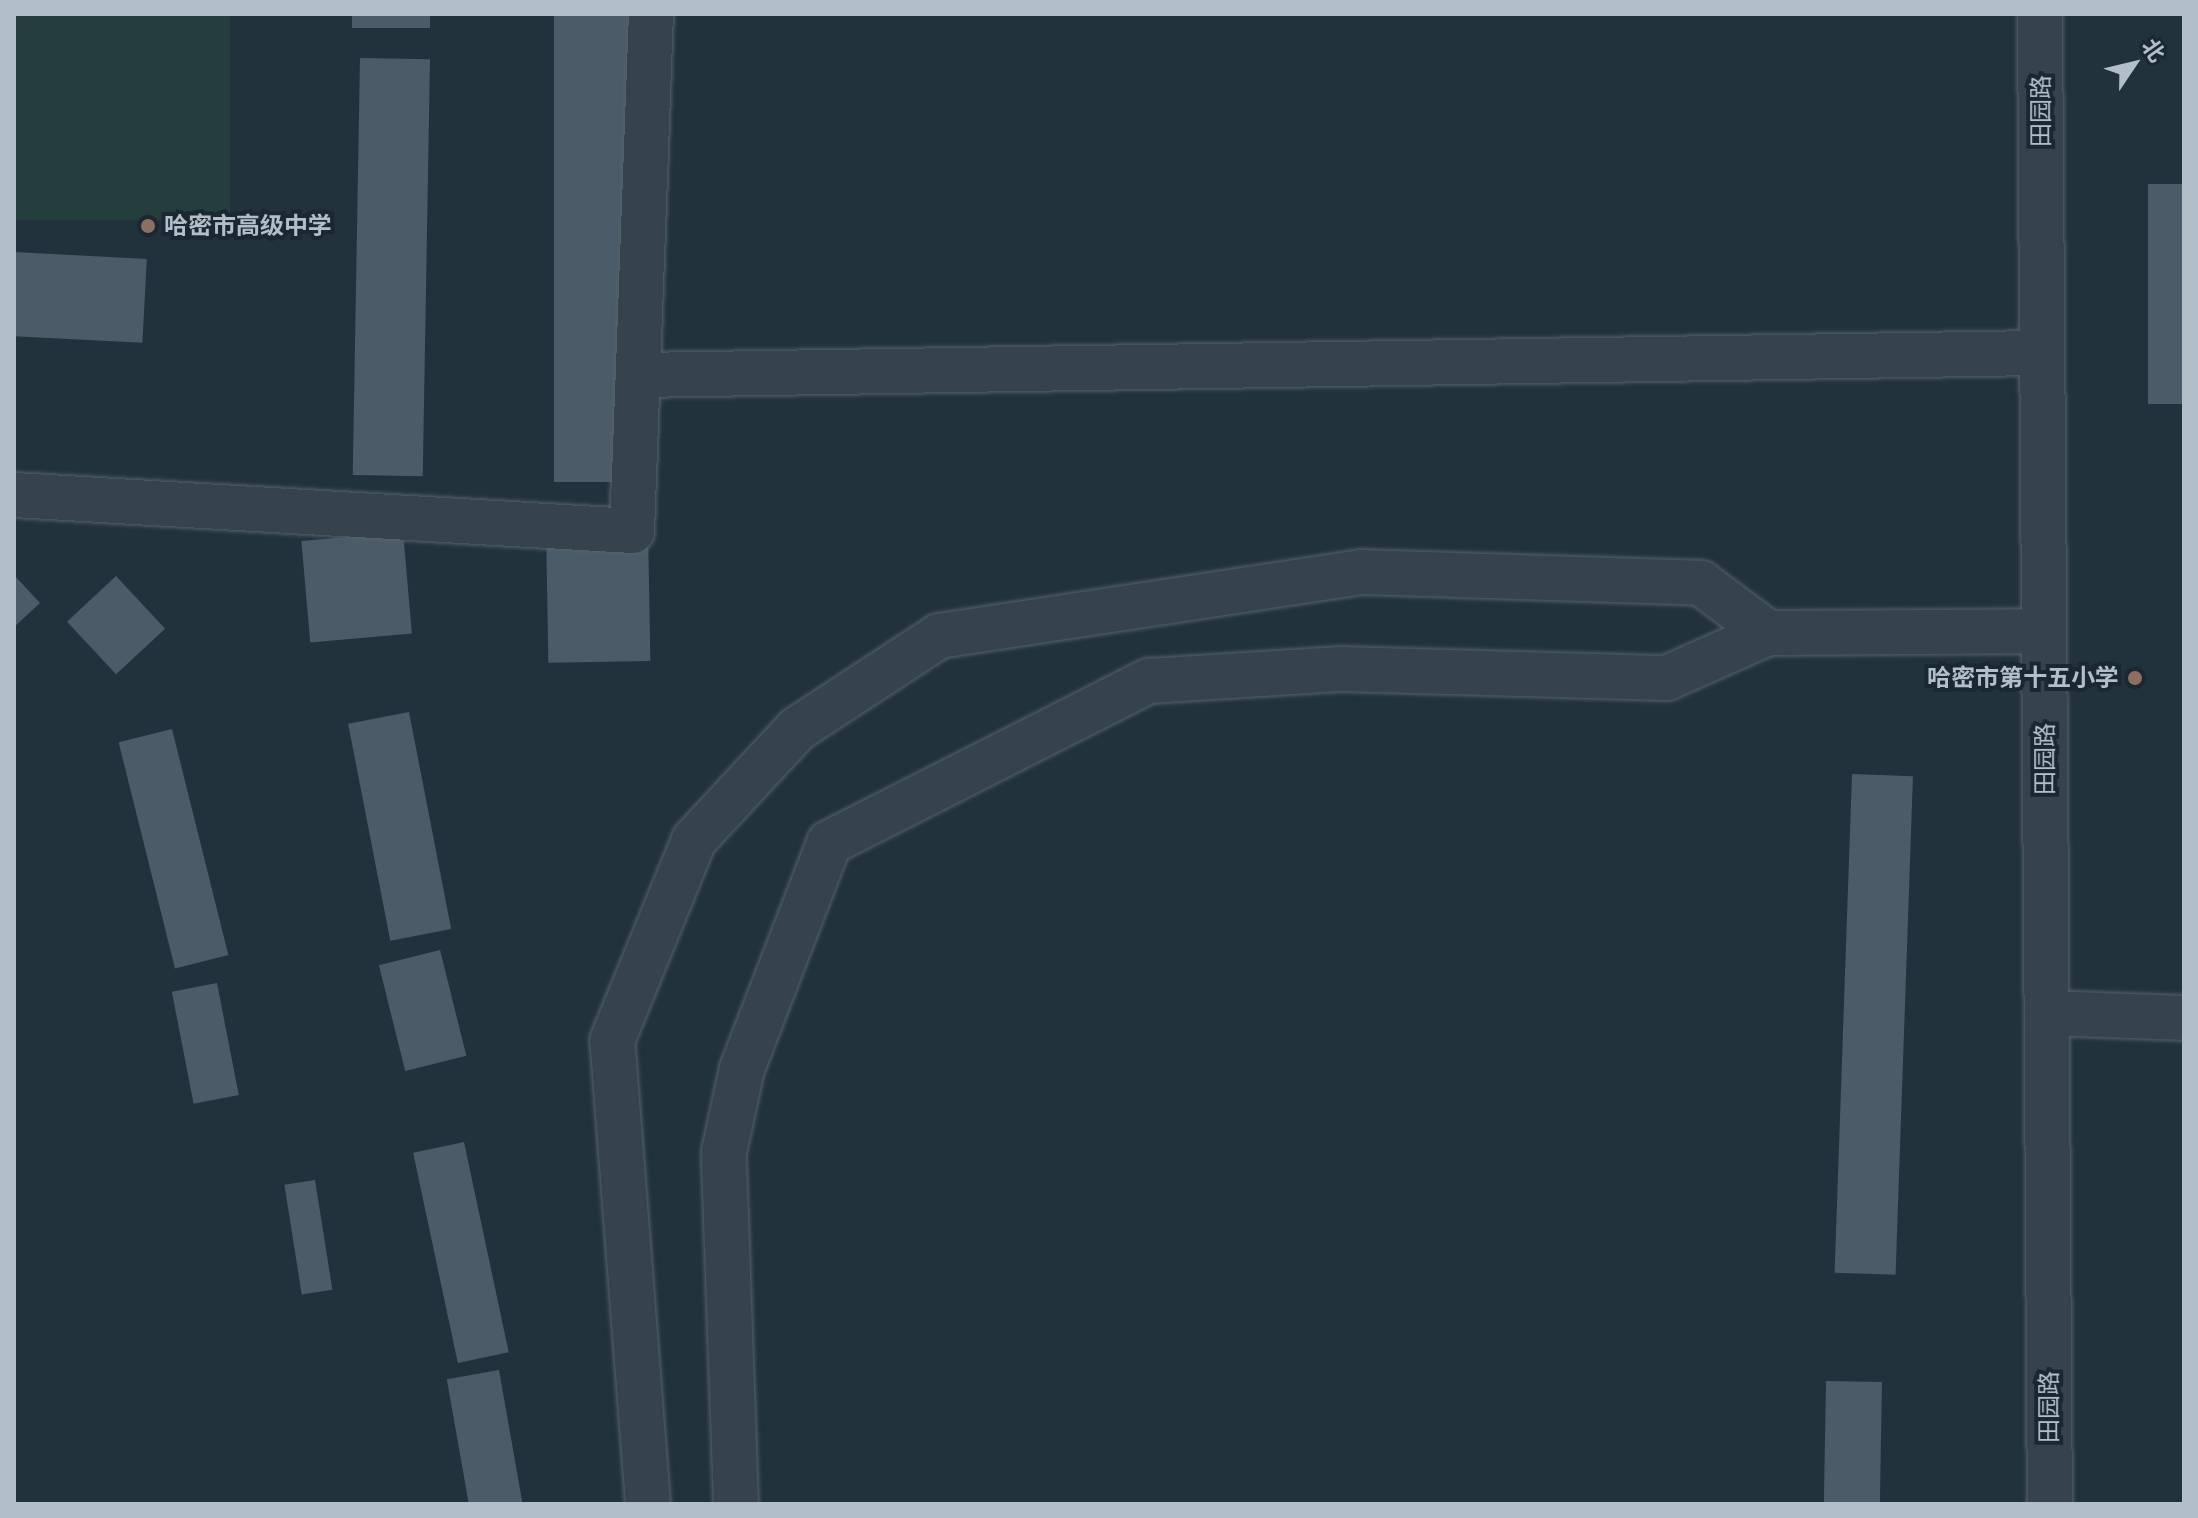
<!DOCTYPE html>
<html>
<head>
<meta charset="utf-8">
<style>
	body { margin:0 }
	#map { position:relative; width:2198px; height:1518px; overflow:hidden; background:#22323d; font-family:Quicksand,"Noto Sans SC",sans-serif }
	div>[style] { position:absolute }
	[style*='--x'] { left:calc(var(--x)*1px); top:calc(var(--y)*1px); width:calc(var(--w)*1px); rotate:calc(var(--a)*1deg) }
	.green>* { inset:0; background:#243e3d; transform-origin:0 0 }
	.building>* { inset:0; background:#4b5c68; transform-origin:0 0 }
	.roads { filter:drop-shadow(0 0 2px #54616b) drop-shadow(0 0 2px #54616b) }
	.minor>* { height:44px; margin:-22px; padding:0 22px; transform-origin:22px; border-radius:22px; background:#36434d }
	.dots>* { width:22px; height:22px; translate:-50% -50%; box-sizing:border-box; border:4px solid #1b2832; border-radius:50% }
	span { translate:-50% -50%; white-space:nowrap; text-align:center; line-height:1.15; -webkit-text-stroke:8px #1b2832; paint-order:stroke }
	.street-label { font-size:24px; color:#b2bec8 }
	.poi-label { font-size:24px; color:#b2bec8; font-weight:700 }
	.left { translate:0 -50%; text-align:left }
	.right { translate:-100% -50%; text-align:right }
	.frame { position:absolute; inset:0; border:16px solid #b2bec8; pointer-events:none }
	.north { position:absolute; left:2094px; top:24px; width:80px; height:80px; -webkit-text-stroke:6px #1b2832; paint-order:stroke; rotate:55deg; font-size:22px; font-weight:700; line-height:32px; text-align:center; color:#b2bec8 }
	.north::after { content:''; display:block; margin:auto; width:28px; height:36px; background:#b2bec8; clip-path:polygon(50% 0,100% 100%,50% 72%,0 100%) }
</style>
</head>
<body>
<div id="map">
	<div class="green">
		<div style="left:14px;top:14px;width:216px;height:206px"></div>
	</div>
	<div class="building">
		<div style="left:352px;top:14px;width:78px;height:14px"></div>
		<div style="left:554px;top:14px;width:76px;height:468px"></div>
		<div style="left:360px;top:58px;width:70px;height:417px;rotate:1deg"></div>
		<div style="left:2148px;top:184px;width:36px;height:220px"></div>
		<div style="left:14px;top:252px;width:133px;height:84px;rotate:3deg"></div>
		<div style="left:648px;top:526px;width:135px;height:102px;rotate:89deg"></div>
		<div style="left:403px;top:532px;width:102px;height:102px;rotate:85deg"></div>
		<div style="clip-path:polygon(14px 575px,40px 603px,14px 627px)"></div>
		<div style="left:116px;top:576px;width:72px;height:67px;rotate:47deg"></div>
		<div style="left:409px;top:712px;width:221px;height:62px;rotate:79deg"></div>
		<div style="left:172px;top:729px;width:233px;height:55px;rotate:76deg"></div>
		<div style="left:1852px;top:774px;width:61px;height:499px;rotate:2deg"></div>
		<div style="left:440px;top:950px;width:109px;height:63px;rotate:76deg"></div>
		<div style="left:217px;top:983px;width:114px;height:46px;rotate:79deg"></div>
		<div style="left:464px;top:1142px;width:215px;height:52px;rotate:78deg"></div>
		<div style="left:315px;top:1180px;width:111px;height:31px;rotate:81deg"></div>
		<div style="left:499px;top:1370px;width:136px;height:53px;rotate:80deg"></div>
		<div style="left:1826px;top:1381px;width:56px;height:123px;rotate:1deg"></div>
	</div>
	<div class="roads">
		<div class="minor">
			<div style="--x:2040;--y:14;--w:1490;--a:89.62"></div>
			<div style="--x:638;--y:375;--w:1404;--a:-0.9"></div>
			<div style="--x:14;--y:495;--w:619;--a:3.33"></div>
			<div style="--x:632;--y:531;--w:517;--a:-87.9"></div>
			<div style="--x:2047;--y:1013;--w:137;--a:2.1"></div>
			<div style="--x:648;--y:1504;--w:464;--a:-94.4"></div>
			<div style="--x:612;--y:1041;--w:217;--a:-67.8"></div>
			<div style="--x:694;--y:840;--w:151;--a:-47.1"></div>
			<div style="--x:797;--y:729;--w:170;--a:-33.2"></div>
			<div style="--x:939;--y:636;--w:426;--a:-8.6"></div>
			<div style="--x:1360;--y:572;--w:341;--a:1.8"></div>
			<div style="--x:1701;--y:583;--w:84;--a:36.7"></div>
			<div style="--x:1768;--y:633;--w:276;--a:-0.4"></div>
			<div style="--x:736;--y:1504;--w:352;--a:-92"></div>
			<div style="--x:724;--y:1152;--w:85;--a:-77.8"></div>
			<div style="--x:742;--y:1069;--w:242;--a:-68.9"></div>
			<div style="--x:829;--y:843;--w:359;--a:-26.9"></div>
			<div style="--x:1149;--y:681;--w:192;--a:-3.6"></div>
			<div style="--x:1341;--y:669;--w:326;--a:1.6"></div>
			<div style="--x:1667;--y:678;--w:111;--a:-24"></div>
		</div>
	</div>
	<div class="dots">
		<div style="left:148px;top:226px;background:#8d6e63"></div>
		<div style="left:2135px;top:678px;background:#8d6e63"></div>
	</div>
	<div class="street-label">
		<span style="left:2041px;top:111px;rotate:-90deg">田园路</span>
		<span style="left:2045px;top:759px;rotate:-90deg">田园路</span>
		<span style="left:2049px;top:1407px;rotate:-90deg">田园路</span>
	</div>
	<div class="poi-label">
		<span class="left" style="left:164px;top:226px">哈密市高级中学</span>
		<span class="right" style="left:2119px;top:678px">哈密市第十五小学</span>
	</div>
	<div class="frame"></div>
	<div class="north">北</div>
</div>
</body>
</html>
